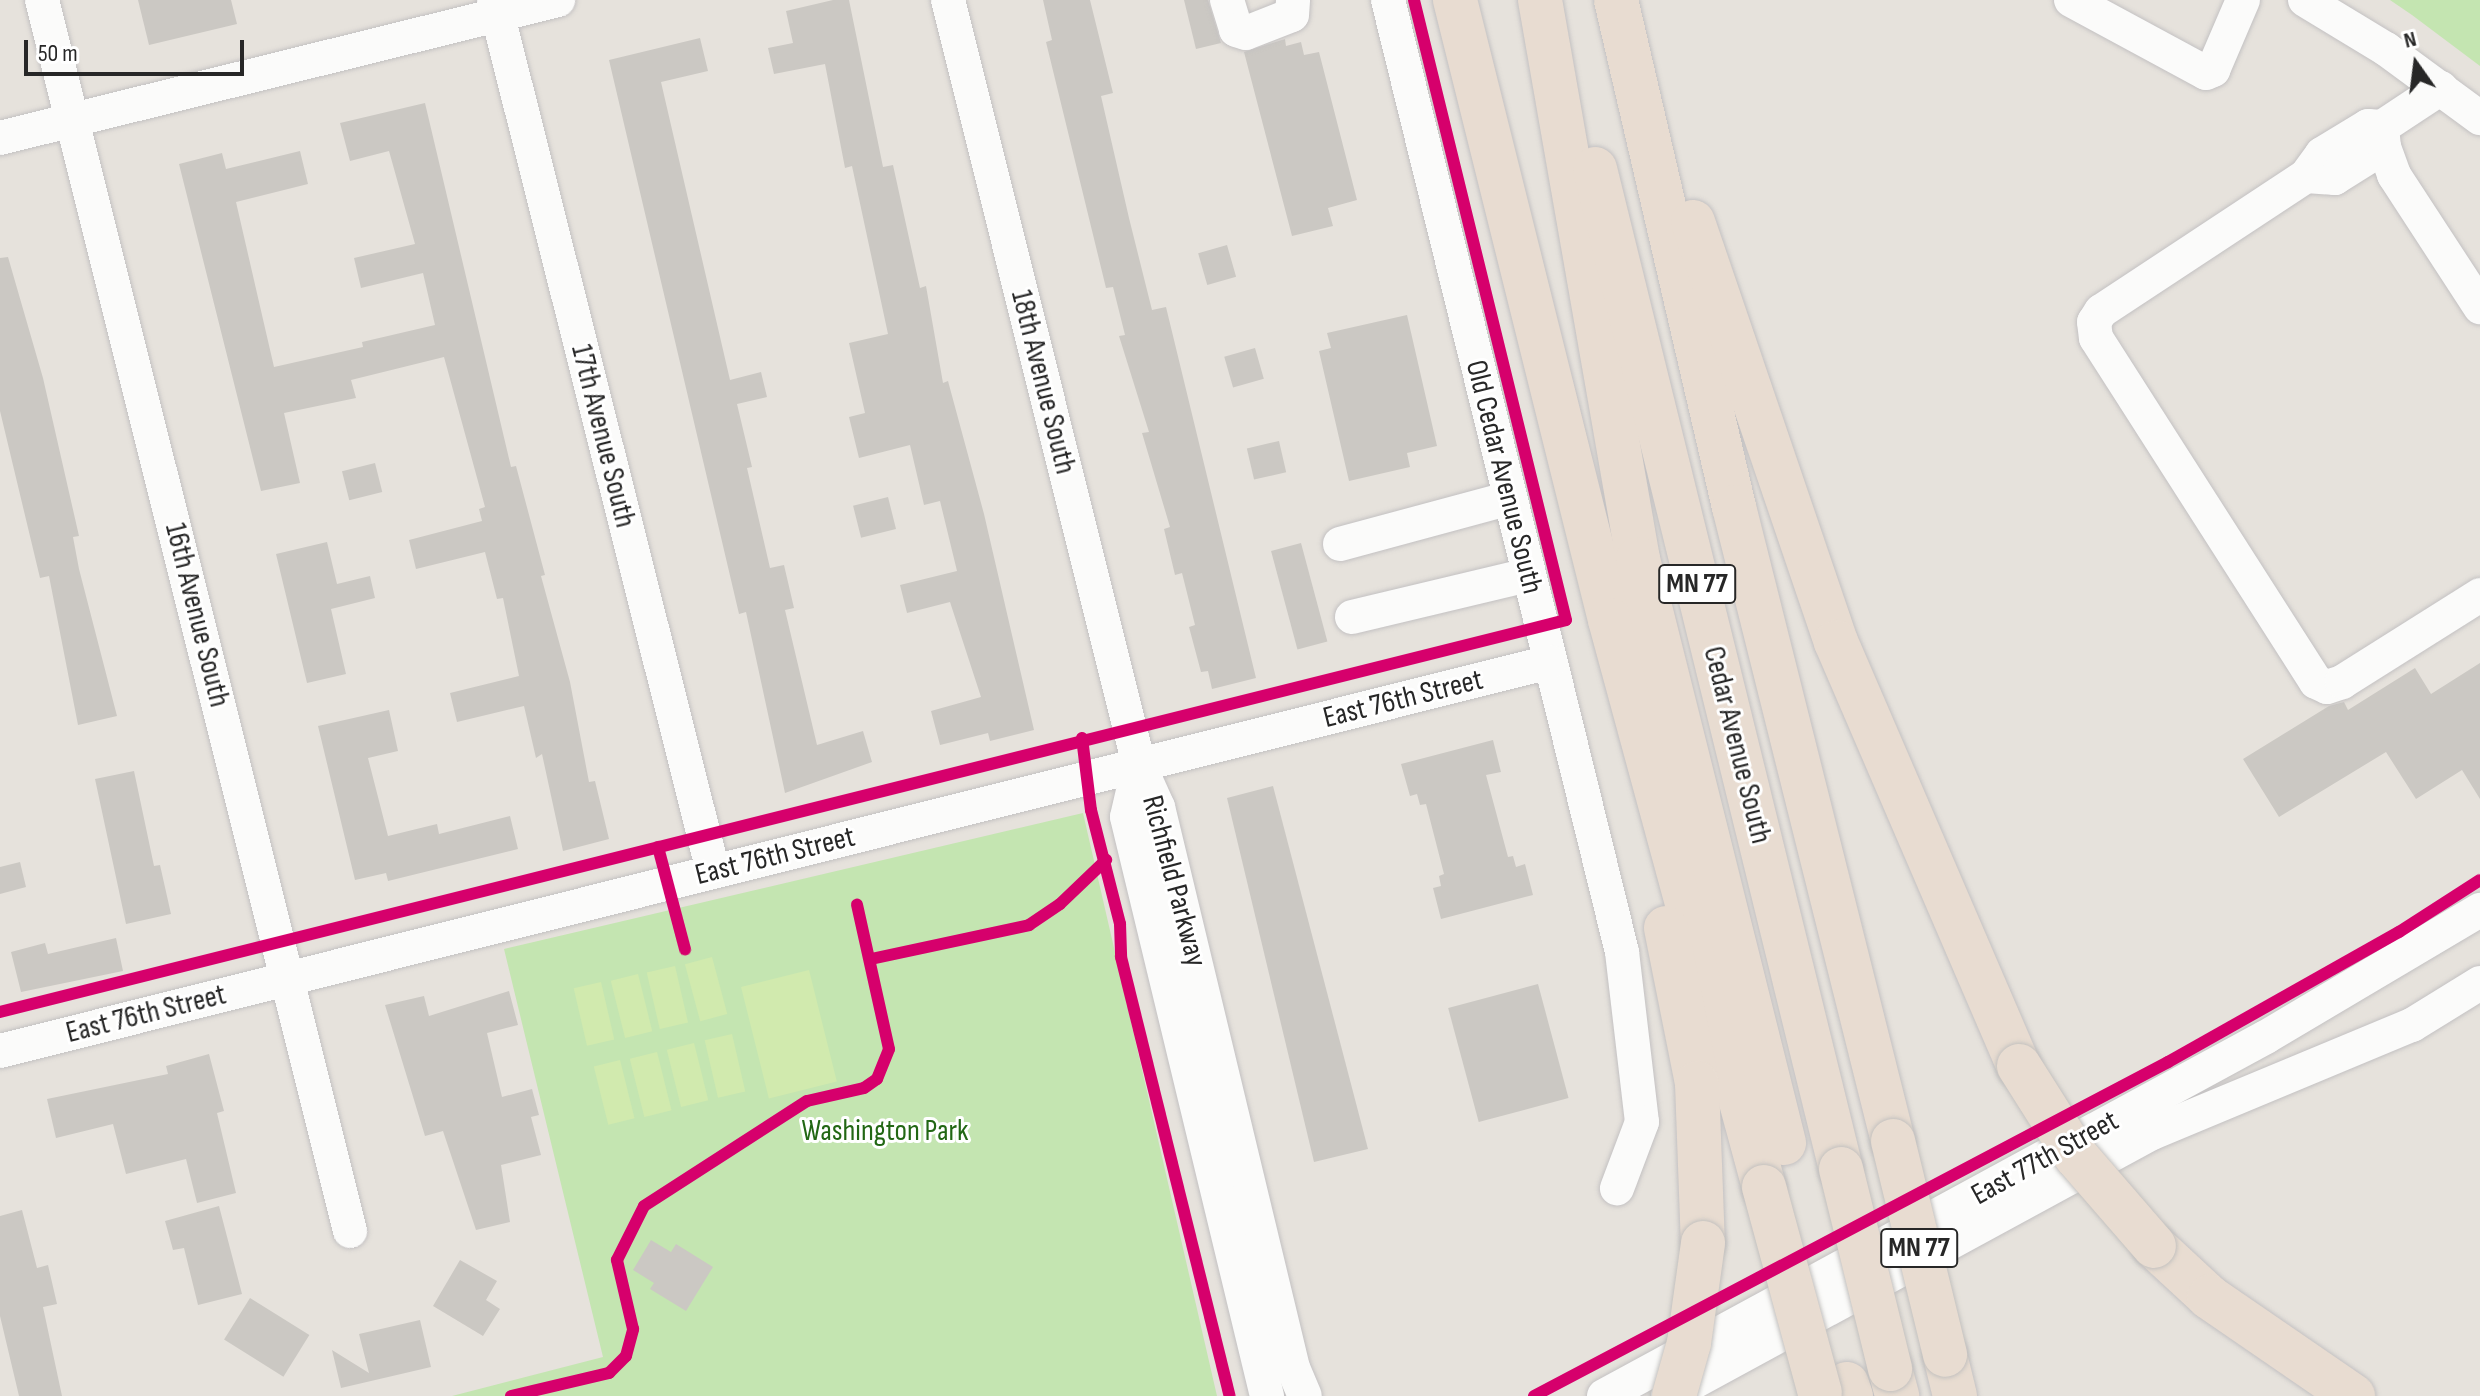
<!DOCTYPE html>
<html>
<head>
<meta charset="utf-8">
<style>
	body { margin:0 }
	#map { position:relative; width:2480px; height:1396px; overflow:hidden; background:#e6e2dc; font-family:"Sofia Sans Condensed",sans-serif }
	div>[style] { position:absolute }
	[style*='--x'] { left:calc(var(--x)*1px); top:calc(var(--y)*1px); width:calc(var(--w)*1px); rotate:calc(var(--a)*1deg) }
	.green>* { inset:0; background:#c4e5b1 }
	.pitch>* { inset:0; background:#d1eaae; transform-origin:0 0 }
	.building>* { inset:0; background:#cbc8c3; transform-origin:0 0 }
	.roads { filter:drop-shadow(0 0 2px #c3c1c2) drop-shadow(0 0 2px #c3c1c2) }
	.minor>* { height:34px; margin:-17px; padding:0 17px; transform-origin:17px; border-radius:17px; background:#fbfbfa }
	.highway>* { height:44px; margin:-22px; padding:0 22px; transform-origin:22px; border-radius:22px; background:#e8dcd1 }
	.bridges { filter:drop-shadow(0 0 2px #c3c1bf) drop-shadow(0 0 2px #c3c1bf) }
	.highway-bridge>* { height:44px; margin:-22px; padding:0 22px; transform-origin:22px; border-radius:22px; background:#e8dcd1 }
	.cycleway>* { height:12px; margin:-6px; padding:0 6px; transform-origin:6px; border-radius:6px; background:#d6006c }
	span { translate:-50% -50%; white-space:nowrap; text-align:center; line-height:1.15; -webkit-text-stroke:6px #fff; paint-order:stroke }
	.shield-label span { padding:2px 6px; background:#fff; border:2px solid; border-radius:6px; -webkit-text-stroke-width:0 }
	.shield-label { font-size:28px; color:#272727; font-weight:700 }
	.street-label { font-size:30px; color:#272727 }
	.park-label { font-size:30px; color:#226714 }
	.north { position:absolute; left:2376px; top:24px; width:80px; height:80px; -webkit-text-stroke:6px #fff; paint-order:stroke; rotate:346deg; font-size:22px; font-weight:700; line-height:32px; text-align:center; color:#272727 }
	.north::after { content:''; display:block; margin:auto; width:28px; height:36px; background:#272727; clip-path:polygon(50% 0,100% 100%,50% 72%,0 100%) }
	.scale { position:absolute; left:24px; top:40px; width:220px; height:36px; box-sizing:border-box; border:4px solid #272727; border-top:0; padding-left:10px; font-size:24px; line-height:28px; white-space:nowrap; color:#272727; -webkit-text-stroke:6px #fff; paint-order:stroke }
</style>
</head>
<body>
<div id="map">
	<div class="green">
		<div style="clip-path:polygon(2390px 0,2480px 0,2480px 66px,2412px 15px)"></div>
		<div style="clip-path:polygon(1083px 813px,1217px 1396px,452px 1396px,603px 1357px,504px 949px)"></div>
	</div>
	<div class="pitch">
		<div style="left:712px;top:957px;width:59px;height:28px;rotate:75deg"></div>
		<div style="left:675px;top:966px;width:58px;height:29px;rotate:77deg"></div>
		<div style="left:809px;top:970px;width:115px;height:70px;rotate:76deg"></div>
		<div style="left:638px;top:974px;width:59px;height:28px;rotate:76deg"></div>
		<div style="left:601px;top:982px;width:59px;height:28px;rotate:77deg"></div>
		<div style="left:732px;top:1034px;width:59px;height:28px;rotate:77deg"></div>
		<div style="left:694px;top:1043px;width:59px;height:28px;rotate:76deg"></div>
		<div style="left:657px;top:1052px;width:60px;height:28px;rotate:76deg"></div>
		<div style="left:620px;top:1060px;width:60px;height:27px;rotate:76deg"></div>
	</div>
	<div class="building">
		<div style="clip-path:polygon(138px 0,231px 0,237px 24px,149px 45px)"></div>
		<div style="clip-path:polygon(833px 0,849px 0,883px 167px,893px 165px,920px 288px,926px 286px,943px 383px,948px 381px,984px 514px,1034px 730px,990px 741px,988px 733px,940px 745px,931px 711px,981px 697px,950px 602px,907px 613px,900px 585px,957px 571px,940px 501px,924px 505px,910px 445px,859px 458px,849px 417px,865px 413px,849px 343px,888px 334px,852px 166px,845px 168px,825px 64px,774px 74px,768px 48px,793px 43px,786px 11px)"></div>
		<div style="clip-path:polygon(1043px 0,1090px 0,1113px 93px,1101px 96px,1129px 218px,1152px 310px,1166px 307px,1256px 678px,1212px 689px,1208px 671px,1201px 672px,1189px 627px,1195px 625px,1182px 573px,1175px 575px,1164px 529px,1170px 527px,1142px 433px,1149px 432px,1119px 336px,1125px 335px,1113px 287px,1106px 288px,1046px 42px,1052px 40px)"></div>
		<div style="clip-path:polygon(1184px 0,1208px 0,1221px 43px,1196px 49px)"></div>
		<div style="clip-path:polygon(700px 38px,708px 71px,661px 82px,730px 380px,761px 372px,767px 397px,737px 404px,752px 467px,747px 468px,770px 568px,784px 565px,794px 608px,785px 610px,817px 745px,863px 731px,872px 762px,785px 793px,746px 612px,739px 614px,609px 60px)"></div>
		<div style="clip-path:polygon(1285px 39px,1286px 46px,1301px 42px,1304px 55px,1319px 52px,1357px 200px,1328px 208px,1333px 226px,1292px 236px,1244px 52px)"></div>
		<div style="clip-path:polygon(425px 103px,511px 467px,516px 466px,545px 575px,541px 576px,570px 682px,589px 782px,595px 781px,609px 839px,563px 851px,542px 754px,536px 758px,524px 706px,457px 722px,450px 693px,519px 676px,503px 598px,497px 599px,485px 552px,416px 569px,409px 540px,482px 521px,479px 509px,485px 507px,444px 357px,351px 380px,356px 398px,284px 413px,300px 483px,261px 491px,179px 164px,222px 153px,226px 169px,300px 151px,308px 184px,236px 202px,274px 367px,363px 347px,362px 342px,435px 325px,423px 273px,361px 288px,354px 258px,415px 244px,389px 151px,350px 161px,340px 123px)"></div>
		<div style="left:1227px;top:245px;width:33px;height:30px;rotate:74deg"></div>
		<div style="clip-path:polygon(8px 257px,43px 378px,79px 536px,73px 537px,79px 569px,117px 716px,78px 725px,49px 576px,40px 578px,0 411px,0 258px)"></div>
		<div style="clip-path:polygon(1407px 315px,1437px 446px,1407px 453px,1410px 467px,1349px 481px,1319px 351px,1331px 348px,1327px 333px)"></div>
		<div style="left:1255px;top:348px;width:32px;height:32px;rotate:74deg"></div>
		<div style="left:1279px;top:441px;width:32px;height:33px;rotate:77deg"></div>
		<div style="left:375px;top:463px;width:30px;height:34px;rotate:76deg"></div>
		<div style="left:888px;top:497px;width:33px;height:36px;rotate:76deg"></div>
		<div style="clip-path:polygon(327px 542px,337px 584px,370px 576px,375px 598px,331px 609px,346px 674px,307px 683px,276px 554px)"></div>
		<div style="left:1301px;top:543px;width:102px;height:31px;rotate:75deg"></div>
		<div style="clip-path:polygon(2480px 663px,2480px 799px,2462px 770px,2416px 799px,2386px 752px,2279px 817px,2243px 759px,2329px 706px,2344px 702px,2348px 710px,2415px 668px,2431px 694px)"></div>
		<div style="clip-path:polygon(389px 710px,398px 751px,368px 758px,388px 836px,437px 824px,439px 834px,510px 816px,518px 849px,388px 881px,386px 873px,355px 880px,318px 726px)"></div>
		<div style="clip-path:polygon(1493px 740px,1501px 772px,1486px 775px,1508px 857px,1513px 856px,1516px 867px,1525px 864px,1533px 895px,1441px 919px,1433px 888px,1441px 886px,1439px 876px,1444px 874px,1426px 804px,1420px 805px,1417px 794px,1410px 796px,1401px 764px)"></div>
		<div style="clip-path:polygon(134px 771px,154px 866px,160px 865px,171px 914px,126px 924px,95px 779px)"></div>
		<div style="clip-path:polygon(1273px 786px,1368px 1149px,1314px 1162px,1227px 798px)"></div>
		<div style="clip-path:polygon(20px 862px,26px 887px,0 894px,0 867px)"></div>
		<div style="clip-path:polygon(116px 938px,123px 971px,21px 992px,11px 952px,45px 943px,48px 954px)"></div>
		<div style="left:1538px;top:984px;width:118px;height:93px;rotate:75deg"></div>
		<div style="clip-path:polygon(509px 991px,518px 1025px,487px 1033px,502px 1097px,532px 1089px,539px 1115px,531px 1117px,541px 1155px,501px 1165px,510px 1222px,476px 1230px,443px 1131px,425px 1136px,385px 1005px,424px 996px,429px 1016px)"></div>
		<div style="clip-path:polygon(209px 1054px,224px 1111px,217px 1113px,236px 1193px,197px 1203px,186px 1159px,126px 1174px,113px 1124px,56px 1138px,47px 1099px,168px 1074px,166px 1066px)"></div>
		<div style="clip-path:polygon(219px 1206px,242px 1294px,198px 1305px,184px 1248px,173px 1250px,165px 1221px)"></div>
		<div style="clip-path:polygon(22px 1210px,37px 1268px,48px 1265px,57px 1304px,43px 1307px,62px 1396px,19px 1396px,0 1316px,0 1216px)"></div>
		<div style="clip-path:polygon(651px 1240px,671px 1252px,676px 1244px,713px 1267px,686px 1311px,650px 1289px,654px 1283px,633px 1270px)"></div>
		<div style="clip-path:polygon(460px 1260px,497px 1281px,486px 1300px,500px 1309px,483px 1336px,433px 1306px)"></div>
		<div style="left:250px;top:1298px;width:70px;height:49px;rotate:32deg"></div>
		<div style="clip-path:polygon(420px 1320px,431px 1367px,341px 1388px,332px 1350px,369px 1373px,359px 1334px)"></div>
	</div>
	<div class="roads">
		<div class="minor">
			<div style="--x:42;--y:0;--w:1269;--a:75.95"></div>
			<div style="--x:494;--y:0;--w:898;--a:75.89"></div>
			<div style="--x:948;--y:0;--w:788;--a:75.98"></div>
			<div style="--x:1139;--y:765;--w:46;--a:65.7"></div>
			<div style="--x:1158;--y:807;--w:577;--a:76.47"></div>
			<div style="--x:1293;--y:1368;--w:30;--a:67"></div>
			<div style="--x:1227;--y:0;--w:31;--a:73"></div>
			<div style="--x:1236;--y:30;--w:10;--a:17"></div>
			<div style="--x:1246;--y:33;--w:49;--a:-21.4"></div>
			<div style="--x:1292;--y:15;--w:15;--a:-86"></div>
			<div style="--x:1388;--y:0;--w:980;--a:76.19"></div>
			<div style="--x:1622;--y:952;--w:171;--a:83.3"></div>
			<div style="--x:1642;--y:1122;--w:71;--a:110.7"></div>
			<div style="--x:2071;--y:0;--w:153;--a:28.4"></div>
			<div style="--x:2206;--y:73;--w:8;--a:-23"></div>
			<div style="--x:2213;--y:70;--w:76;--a:-66.8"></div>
			<div style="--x:2305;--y:0;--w:95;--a:31.2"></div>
			<div style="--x:2386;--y:49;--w:117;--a:36.3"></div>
			<div style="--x:2441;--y:88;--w:71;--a:146.5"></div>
			<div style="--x:2382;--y:127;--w:14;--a:-176"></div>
			<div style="--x:2368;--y:126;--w:54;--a:148.7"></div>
			<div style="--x:2322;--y:154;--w:27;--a:126"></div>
			<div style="--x:2306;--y:176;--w:245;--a:146.6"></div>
			<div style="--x:2101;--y:311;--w:13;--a:122"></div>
			<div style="--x:2094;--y:322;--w:16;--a:83"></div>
			<div style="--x:2096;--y:338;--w:408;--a:57.4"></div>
			<div style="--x:2316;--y:682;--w:12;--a:24"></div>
			<div style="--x:2327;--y:687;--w:16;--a:-18"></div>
			<div style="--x:2342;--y:682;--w:163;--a:-32.2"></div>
			<div style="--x:0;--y:138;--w:575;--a:-13.89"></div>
			<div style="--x:2384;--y:147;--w:30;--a:70"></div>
			<div style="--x:2394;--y:175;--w:158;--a:56.9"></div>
			<div style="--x:2306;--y:176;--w:29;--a:4"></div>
			<div style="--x:2335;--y:178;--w:58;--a:-32.3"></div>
			<div style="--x:2384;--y:147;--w:20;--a:-96"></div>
			<div style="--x:1340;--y:544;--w:176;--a:-15.1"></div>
			<div style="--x:1352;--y:617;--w:181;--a:-13.4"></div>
			<div style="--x:1139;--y:765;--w:53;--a:103"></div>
			<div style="--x:1127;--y:817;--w:596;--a:76.41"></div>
			<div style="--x:0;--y:1051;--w:1598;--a:-14.09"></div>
			<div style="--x:1604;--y:1396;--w:753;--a:-28.47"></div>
			<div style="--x:2266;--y:1037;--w:249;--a:-30.7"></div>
			<div style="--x:1668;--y:1396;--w:551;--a:-28.52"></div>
			<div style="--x:2152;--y:1133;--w:282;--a:-22.6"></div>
			<div style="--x:2412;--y:1025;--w:80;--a:-31.7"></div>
		</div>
		<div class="highway">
			<div style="--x:1455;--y:0;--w:639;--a:75.96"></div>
			<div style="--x:1610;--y:620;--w:588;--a:74.8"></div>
			<div style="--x:1540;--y:0;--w:568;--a:80.06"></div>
			<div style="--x:1638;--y:559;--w:602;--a:75.96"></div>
			<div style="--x:1616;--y:0;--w:521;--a:76.9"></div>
			<div style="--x:1734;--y:507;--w:654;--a:75.92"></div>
			<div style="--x:1595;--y:169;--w:1030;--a:76.18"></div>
			<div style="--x:1693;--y:222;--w:444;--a:71.2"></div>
			<div style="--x:1836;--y:642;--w:462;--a:66.7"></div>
			<div style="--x:1666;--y:928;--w:158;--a:78.7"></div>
			<div style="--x:1697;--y:1083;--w:160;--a:87.9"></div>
			<div style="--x:2154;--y:1246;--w:75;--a:42.8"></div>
			<div style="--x:2209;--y:1297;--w:175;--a:34.5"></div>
			<div style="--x:1945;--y:1355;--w:42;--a:76.3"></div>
			<div style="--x:1890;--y:1369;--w:28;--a:75"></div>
			<div style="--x:1847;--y:1384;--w:13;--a:72"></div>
		</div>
	</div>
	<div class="bridges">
		<div class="highway-bridge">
			<div style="--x:2019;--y:1066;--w:107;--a:57.7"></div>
			<div style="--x:2076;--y:1156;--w:119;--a:49.1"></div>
			<div style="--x:1893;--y:1141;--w:220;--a:76.3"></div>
			<div style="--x:1841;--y:1169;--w:206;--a:76.2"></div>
			<div style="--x:1764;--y:1187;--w:213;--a:74.8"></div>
			<div style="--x:1674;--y:1396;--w:55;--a:-74.2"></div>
			<div style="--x:1689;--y:1343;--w:101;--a:-82"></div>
		</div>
	</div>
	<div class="cycleway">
		<div style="--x:1082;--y:738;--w:73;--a:82.9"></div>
		<div style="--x:1091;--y:810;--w:118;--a:75.7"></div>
		<div style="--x:1120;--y:924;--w:33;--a:88"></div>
		<div style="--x:1121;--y:957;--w:452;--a:76.1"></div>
		<div style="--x:658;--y:847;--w:106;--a:75.2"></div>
		<div style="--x:871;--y:959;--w:162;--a:-12.1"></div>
		<div style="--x:1029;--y:925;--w:37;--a:-34"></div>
		<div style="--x:1060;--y:904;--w:64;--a:-43.7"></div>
		<div style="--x:0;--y:1012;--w:1614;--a:-14.05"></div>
		<div style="--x:1566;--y:620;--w:638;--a:-103.78"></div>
		<div style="--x:511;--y:1396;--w:101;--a:-13.2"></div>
		<div style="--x:609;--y:1373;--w:24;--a:-45"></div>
		<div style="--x:626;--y:1356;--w:28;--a:-75"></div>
		<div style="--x:633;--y:1329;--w:71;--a:-103.1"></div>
		<div style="--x:617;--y:1260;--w:60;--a:-63.4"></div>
		<div style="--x:644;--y:1206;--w:194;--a:-32.8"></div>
		<div style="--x:807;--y:1101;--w:58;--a:-12.8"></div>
		<div style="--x:864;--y:1088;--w:16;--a:-35"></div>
		<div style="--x:877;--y:1079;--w:32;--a:-68"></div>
		<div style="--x:889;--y:1049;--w:148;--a:-102.5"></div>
		<div style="--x:1534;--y:1396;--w:717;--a:-27.78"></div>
		<div style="--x:2168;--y:1062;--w:265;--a:-29.4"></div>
		<div style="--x:2399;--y:932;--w:96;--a:-32.7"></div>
	</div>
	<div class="shield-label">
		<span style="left:1697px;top:584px">MN 77</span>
		<span style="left:1919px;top:1248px">MN 77</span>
	</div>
	<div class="street-label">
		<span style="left:1043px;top:382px;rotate:76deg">18th Avenue South</span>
		<span style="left:603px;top:436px;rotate:76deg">17th Avenue South</span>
		<span style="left:1504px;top:477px;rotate:76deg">Old Cedar Avenue South</span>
		<span style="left:197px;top:615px;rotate:76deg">16th Avenue South</span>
		<span style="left:1403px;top:699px;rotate:-14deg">East 76th Street</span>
		<span style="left:1737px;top:745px;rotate:76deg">Cedar Avenue South</span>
		<span style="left:775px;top:856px;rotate:-14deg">East 76th Street</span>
		<span style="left:1174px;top:881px;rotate:75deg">Richfield Parkway</span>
		<span style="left:146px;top:1014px;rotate:-14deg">East 76th Street</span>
		<span style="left:2045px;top:1158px;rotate:-29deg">East 77th Street</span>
	</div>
	<div class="park-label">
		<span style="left:885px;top:1131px">Washington Park</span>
	</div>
	<div class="north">N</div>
	<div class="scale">50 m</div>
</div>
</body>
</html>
